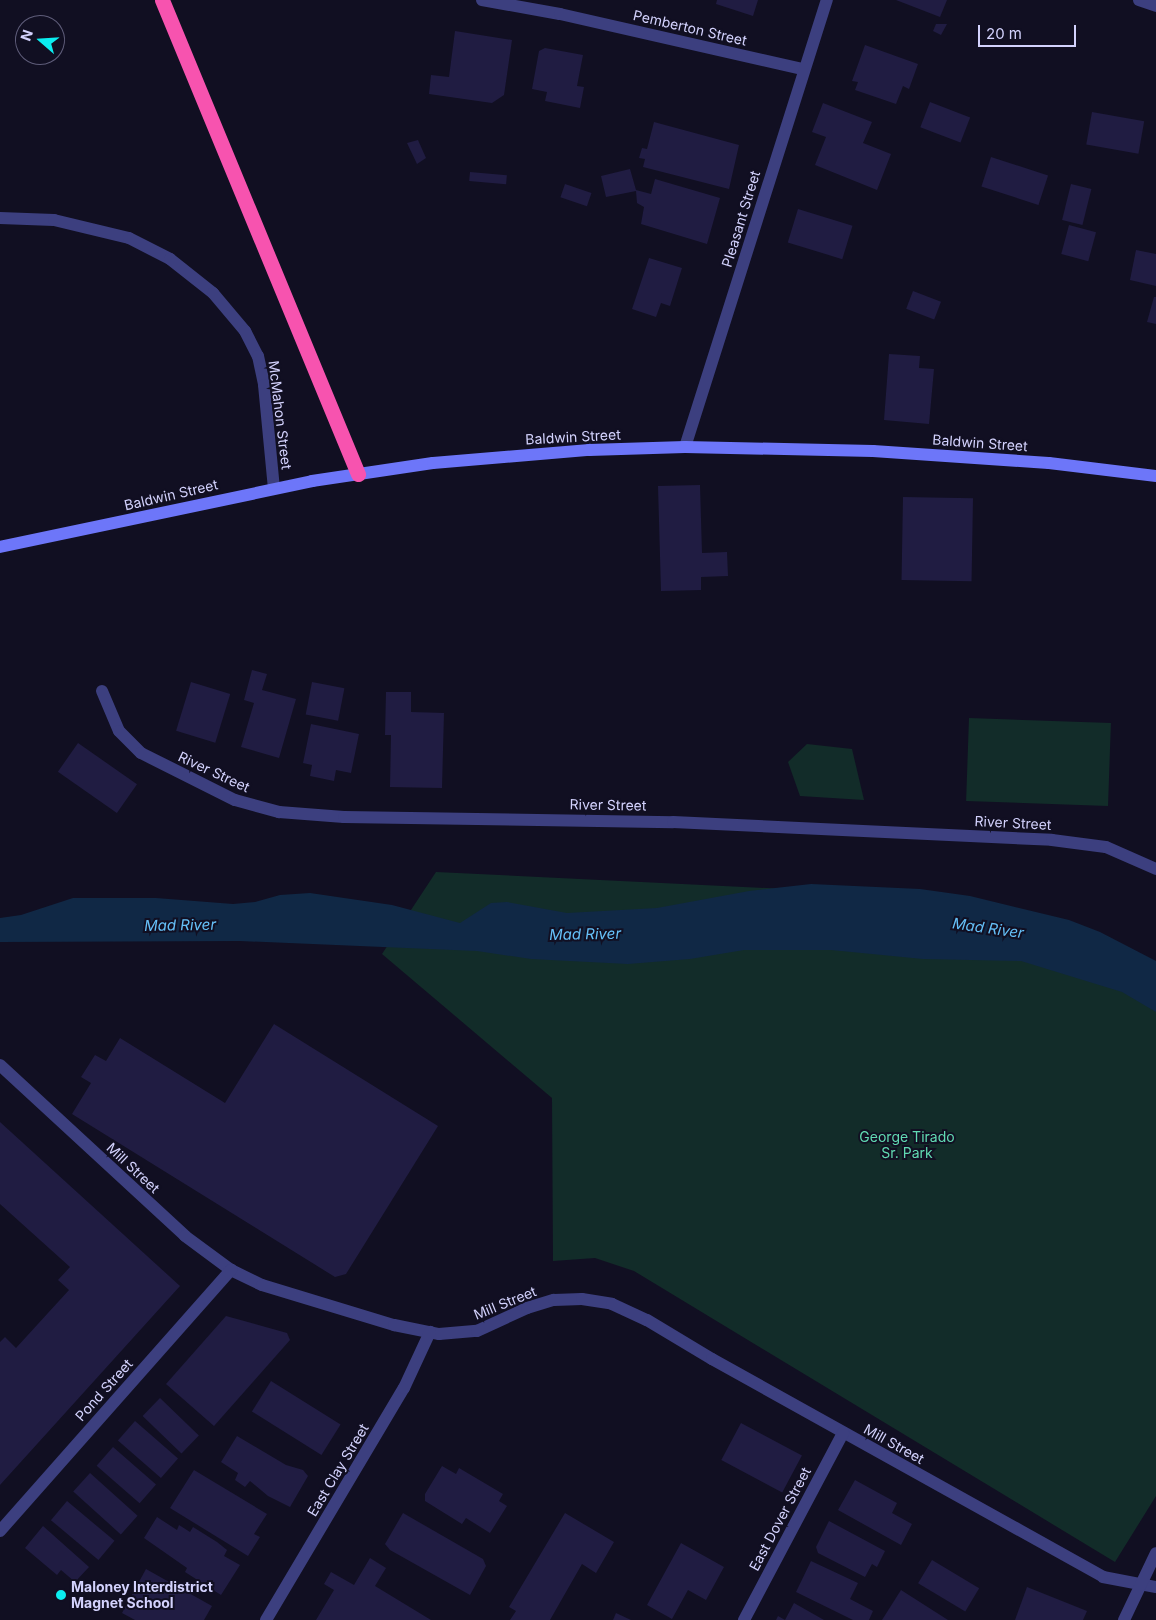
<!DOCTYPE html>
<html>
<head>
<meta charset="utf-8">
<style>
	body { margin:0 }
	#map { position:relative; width:1156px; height:1620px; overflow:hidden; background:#110f22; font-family:Inter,sans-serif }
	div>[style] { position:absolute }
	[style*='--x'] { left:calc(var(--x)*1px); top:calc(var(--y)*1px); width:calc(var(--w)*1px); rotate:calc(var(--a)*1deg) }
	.green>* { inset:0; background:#122c29; transform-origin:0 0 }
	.water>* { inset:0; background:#102845 }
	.building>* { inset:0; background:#201c42; transform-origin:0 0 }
	.minor>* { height:12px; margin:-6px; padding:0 6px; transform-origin:6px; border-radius:6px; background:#3c3f7f }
	.tertiary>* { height:12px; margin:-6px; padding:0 6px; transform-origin:6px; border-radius:6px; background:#3c3f7f }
	.secondary>* { height:12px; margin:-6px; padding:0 6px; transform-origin:6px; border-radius:6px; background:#6d76f9 }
	.motorway>* { height:15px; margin:-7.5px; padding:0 7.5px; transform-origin:7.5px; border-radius:7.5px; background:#f753af }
	.dots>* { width:14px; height:14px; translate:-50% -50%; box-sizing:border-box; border:2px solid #110f22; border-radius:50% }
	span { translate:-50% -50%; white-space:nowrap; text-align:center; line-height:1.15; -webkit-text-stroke:4px #110f22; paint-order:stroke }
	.street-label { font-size:14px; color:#d3d2fd }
	.park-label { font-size:14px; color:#61dab2 }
	.poi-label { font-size:14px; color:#d3d2fd; font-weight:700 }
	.left { translate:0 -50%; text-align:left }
	.water-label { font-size:15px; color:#65c0f8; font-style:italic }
	.north { position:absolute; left:15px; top:15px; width:50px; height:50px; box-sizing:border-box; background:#110f22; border:1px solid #5f5d7a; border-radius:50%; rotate:289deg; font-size:14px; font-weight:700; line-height:20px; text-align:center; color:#d3d2fd }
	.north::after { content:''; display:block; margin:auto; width:18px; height:22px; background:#0bedf0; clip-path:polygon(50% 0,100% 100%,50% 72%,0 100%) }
	.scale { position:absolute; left:978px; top:25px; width:98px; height:22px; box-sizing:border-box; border:2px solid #d3d2fd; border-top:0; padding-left:6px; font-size:15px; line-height:18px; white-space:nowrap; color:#d3d2fd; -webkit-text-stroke:4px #110f22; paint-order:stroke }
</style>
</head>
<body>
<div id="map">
	<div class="green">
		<div style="left:969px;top:718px;width:142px;height:83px;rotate:2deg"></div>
		<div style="clip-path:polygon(807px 744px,852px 749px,864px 800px,800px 796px,788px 762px)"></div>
		<div style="clip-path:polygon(436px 872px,849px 892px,1156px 978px,1156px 1496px,1115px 1562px,634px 1271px,595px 1258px,553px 1261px,552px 1098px,382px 954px)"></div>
	</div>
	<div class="water">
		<div style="clip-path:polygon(811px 884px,920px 889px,970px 896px,1069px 920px,1100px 932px,1156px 961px,1156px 1012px,1122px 992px,1021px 961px,923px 959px,831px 950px,744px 950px,690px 959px,628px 964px,531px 959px,477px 951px,240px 941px,0 942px,0 918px,21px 915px,73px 898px,156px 898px,233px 904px,255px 902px,280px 895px,310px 893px,392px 905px,460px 923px,491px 903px,507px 902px,567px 913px,657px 908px,749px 891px)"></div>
	</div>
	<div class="building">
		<div style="clip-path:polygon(717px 0,758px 0,753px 16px,716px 4px)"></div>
		<div style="clip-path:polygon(896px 0,947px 0,940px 17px)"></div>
		<div style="clip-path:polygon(936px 24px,947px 24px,941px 35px,933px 31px)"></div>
		<div style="clip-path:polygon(455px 31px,512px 40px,504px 95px,492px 103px,429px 94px,431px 75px,449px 77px)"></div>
		<div style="clip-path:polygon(865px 45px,918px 64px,909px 89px,903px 86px,896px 104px,855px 90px,858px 82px,852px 81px)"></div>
		<div style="clip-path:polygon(545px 48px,583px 55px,577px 86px,584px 87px,580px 108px,545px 101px,547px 92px,532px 89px,539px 51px)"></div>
		<div style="left:930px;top:102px;width:43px;height:27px;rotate:21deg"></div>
		<div style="clip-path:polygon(823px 103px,872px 122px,863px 143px,891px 154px,877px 190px,815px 165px,826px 137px,812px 132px)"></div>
		<div style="left:1092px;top:112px;width:53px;height:33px;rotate:10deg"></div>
		<div style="clip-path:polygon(654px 122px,739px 145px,729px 189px,643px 167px,645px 159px,639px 158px,642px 148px,647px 149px)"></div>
		<div style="clip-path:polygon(418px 140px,426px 158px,417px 164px,407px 143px)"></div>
		<div style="left:991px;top:157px;width:60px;height:31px;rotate:18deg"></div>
		<div style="clip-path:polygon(630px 169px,636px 190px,651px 194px,655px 179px,720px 198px,707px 244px,641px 224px,644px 207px,637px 203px,636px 191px,606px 197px,601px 176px)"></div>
		<div style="left:470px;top:172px;width:37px;height:9px;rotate:5deg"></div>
		<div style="left:565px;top:184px;width:28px;height:14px;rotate:19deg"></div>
		<div style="left:1071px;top:184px;width:21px;height:37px;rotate:14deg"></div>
		<div style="left:798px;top:209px;width:57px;height:35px;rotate:17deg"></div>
		<div style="left:1069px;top:225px;width:28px;height:30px;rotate:15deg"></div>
		<div style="clip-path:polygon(1136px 250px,1156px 254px,1156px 286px,1130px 280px)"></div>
		<div style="clip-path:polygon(649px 258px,682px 268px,670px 306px,661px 303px,656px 317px,632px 309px)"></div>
		<div style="left:913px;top:291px;width:30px;height:19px;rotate:21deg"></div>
		<div style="clip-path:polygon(1154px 297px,1156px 297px,1156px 324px,1147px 322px)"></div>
		<div style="clip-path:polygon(889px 354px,920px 356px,919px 368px,934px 369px,929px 424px,884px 420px)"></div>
		<div style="clip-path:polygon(700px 485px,702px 553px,727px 552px,728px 576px,701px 577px,701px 590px,661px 591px,658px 486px)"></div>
		<div style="left:903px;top:497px;width:70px;height:83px;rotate:1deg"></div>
		<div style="clip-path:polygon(252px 670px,267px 674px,262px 690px,296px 699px,279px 758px,241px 747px,254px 703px,244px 700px)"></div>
		<div style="left:191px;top:682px;width:41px;height:51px;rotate:17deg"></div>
		<div style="left:312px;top:682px;width:33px;height:33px;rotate:11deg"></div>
		<div style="clip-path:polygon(386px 692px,411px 692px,411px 712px,444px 713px,442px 788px,390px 787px,391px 735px,385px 735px)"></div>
		<div style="clip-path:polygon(311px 724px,359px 734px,351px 773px,336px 770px,334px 781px,310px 776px,312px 765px,303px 763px)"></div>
		<div style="left:78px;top:743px;width:72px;height:35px;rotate:35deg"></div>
		<div style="clip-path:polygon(274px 1024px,438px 1126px,346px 1274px,335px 1277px,72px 1114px,91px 1083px,81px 1077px,95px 1055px,106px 1061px,120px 1038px,225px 1103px)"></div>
		<div style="clip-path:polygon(0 1122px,180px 1286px,0 1485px,0 1342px,5px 1337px,16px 1348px,69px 1290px,58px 1280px,70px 1267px,0 1204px)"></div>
		<div style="clip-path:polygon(226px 1316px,287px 1333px,290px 1340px,214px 1426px,166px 1384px)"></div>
		<div style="left:271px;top:1381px;width:82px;height:36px;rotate:32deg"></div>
		<div style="left:160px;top:1398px;width:54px;height:25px;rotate:44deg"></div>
		<div style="left:135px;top:1421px;width:57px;height:26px;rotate:41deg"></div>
		<div style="left:741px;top:1423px;width:69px;height:42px;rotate:28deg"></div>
		<div style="clip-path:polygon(237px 1436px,286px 1465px,303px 1470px,308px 1476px,290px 1507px,268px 1496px,250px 1481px,245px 1487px,235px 1480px,238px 1473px,221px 1462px)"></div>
		<div style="left:113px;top:1447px;width:57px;height:25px;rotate:41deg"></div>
		<div style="clip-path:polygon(442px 1466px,456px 1474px,459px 1468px,503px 1494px,499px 1501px,507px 1506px,490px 1533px,466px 1518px,462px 1524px,425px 1501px,425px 1494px)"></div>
		<div style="clip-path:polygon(194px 1470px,267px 1514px,254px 1534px,260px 1537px,248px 1556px,170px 1508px)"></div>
		<div style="left:90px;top:1473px;width:64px;height:25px;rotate:42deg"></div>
		<div style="clip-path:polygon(855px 1480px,897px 1503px,892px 1513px,912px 1524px,901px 1545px,838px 1510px)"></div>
		<div style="left:67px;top:1501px;width:62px;height:25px;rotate:40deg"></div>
		<div style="clip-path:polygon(403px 1513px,483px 1559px,486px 1566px,470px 1595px,390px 1550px,385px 1544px)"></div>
		<div style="clip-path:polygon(565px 1513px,614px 1542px,596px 1573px,582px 1564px,550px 1620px,510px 1620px,516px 1611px,509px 1607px)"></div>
		<div style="clip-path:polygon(157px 1517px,177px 1530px,179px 1525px,190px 1532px,193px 1527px,217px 1542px,227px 1550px,224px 1556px,240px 1565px,221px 1595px,185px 1572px,187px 1568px,144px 1538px)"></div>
		<div style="clip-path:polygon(829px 1521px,885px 1551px,877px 1567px,872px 1564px,865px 1577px,818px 1553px,816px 1547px)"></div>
		<div style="clip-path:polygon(43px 1526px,89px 1567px,75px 1582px,61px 1570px,57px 1575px,25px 1548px)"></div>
		<div style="clip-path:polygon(681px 1543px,724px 1567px,706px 1600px,688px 1590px,672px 1619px,647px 1605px)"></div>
		<div style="clip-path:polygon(370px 1558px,386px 1568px,375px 1586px,431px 1620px,316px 1620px,334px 1590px,324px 1584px,331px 1572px,354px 1585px)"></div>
		<div style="left:932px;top:1560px;width:55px;height:27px;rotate:31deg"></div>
		<div style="clip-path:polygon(811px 1561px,858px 1583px,850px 1599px,873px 1611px,869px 1620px,853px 1620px,796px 1592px)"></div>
		<div style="clip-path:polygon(146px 1569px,212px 1606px,204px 1620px,135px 1620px,122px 1613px)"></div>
		<div style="clip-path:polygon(1027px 1587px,1087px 1611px,1083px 1620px,1015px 1620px)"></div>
		<div style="clip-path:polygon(901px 1590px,948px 1620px,882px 1620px)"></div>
		<div style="clip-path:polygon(794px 1603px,824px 1620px,776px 1620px,778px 1616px,785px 1620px)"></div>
		<div style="clip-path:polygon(616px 1613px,631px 1620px,613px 1620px)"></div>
	</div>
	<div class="minor">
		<div style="--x:482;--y:0;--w:79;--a:10.2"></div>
		<div style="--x:560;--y:14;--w:249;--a:12.8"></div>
		<div style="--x:1139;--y:0;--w:18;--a:19"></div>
		<div style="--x:0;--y:218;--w:54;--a:2.1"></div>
		<div style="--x:54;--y:220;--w:77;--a:13.5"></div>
		<div style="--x:129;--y:238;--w:46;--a:27.1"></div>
		<div style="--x:170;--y:259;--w:55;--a:38.3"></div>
		<div style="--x:213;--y:293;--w:50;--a:49.9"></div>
		<div style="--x:245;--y:331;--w:28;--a:63"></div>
		<div style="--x:258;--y:356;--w:30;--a:78"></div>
		<div style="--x:264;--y:385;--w:103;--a:84.5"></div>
		<div style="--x:685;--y:447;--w:469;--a:-72.4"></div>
		<div style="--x:102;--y:691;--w:43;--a:67"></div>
		<div style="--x:119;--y:731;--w:31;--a:45"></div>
		<div style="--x:141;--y:753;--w:105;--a:26.6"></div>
		<div style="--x:235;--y:800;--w:46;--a:15.3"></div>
		<div style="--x:279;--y:812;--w:65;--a:4.4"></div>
		<div style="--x:344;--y:817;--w:329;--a:0.9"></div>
		<div style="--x:673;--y:822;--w:379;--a:2.7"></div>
		<div style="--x:1052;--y:840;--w:54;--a:7.4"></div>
		<div style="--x:1106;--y:847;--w:55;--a:23.7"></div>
		<div style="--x:0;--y:1065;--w:252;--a:42.7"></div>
		<div style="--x:185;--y:1236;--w:57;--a:36.5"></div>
		<div style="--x:231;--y:1270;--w:34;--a:26"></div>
		<div style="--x:262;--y:1285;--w:138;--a:16.9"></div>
		<div style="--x:394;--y:1325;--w:46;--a:11.3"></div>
		<div style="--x:439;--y:1334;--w:38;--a:-5"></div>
		<div style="--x:477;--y:1331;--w:55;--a:-24.7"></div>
		<div style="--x:527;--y:1308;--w:28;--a:-17"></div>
		<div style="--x:554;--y:1300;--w:28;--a:-2"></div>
		<div style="--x:582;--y:1299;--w:30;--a:9"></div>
		<div style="--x:612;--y:1304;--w:38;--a:25"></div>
		<div style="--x:647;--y:1320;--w:76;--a:31"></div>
		<div style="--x:712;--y:1359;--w:448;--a:29.1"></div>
		<div style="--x:1103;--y:1577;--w:54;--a:10.7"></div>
		<div style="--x:0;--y:1531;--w:349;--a:-48.5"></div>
		<div style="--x:266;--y:1620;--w:270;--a:-59.3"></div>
		<div style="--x:404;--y:1388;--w:62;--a:-65.1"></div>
		<div style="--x:744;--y:1620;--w:212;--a:-62.1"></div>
	</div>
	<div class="tertiary">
		<div style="--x:1124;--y:1620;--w:74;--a:-64.5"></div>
	</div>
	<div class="secondary">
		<div style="--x:0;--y:547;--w:319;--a:-11.9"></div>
		<div style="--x:312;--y:481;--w:122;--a:-8.5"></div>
		<div style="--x:433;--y:463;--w:157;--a:-4.8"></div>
		<div style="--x:589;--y:450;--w:96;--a:-1.8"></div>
		<div style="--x:685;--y:447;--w:188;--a:1.2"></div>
		<div style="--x:873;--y:451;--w:176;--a:3.9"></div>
		<div style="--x:1049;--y:463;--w:108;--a:6.9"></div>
	</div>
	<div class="motorway">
		<div style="--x:162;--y:0;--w:513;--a:67.53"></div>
	</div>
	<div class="dots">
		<div style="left:61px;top:1595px;background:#0bedf0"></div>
	</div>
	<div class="street-label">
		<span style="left:690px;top:28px;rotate:13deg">Pemberton Street</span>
		<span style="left:741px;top:219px;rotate:-73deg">Pleasant Street</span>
		<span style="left:280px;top:415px;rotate:83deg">McMahon Street</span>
		<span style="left:573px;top:437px;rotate:-3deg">Baldwin Street</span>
		<span style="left:980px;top:443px;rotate:4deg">Baldwin Street</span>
		<span style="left:171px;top:495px;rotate:-13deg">Baldwin Street</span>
		<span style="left:214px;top:772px;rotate:25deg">River Street</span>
		<span style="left:608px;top:805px;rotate:1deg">River Street</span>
		<span style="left:1013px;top:823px;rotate:3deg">River Street</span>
		<span style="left:133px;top:1168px;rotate:43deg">Mill Street</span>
		<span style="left:505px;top:1303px;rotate:-22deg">Mill Street</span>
		<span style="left:104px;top:1390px;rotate:-48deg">Pond Street</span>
		<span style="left:894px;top:1444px;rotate:29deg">Mill Street</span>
		<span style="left:338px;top:1470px;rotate:-59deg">East Clay Street</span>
		<span style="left:780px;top:1519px;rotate:-62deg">East Dover Street</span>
	</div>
	<div class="park-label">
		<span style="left:907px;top:1145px">George Tirado<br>Sr. Park</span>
	</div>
	<div class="poi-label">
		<span class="left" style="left:71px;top:1595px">Maloney Interdistrict<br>Magnet School</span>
	</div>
	<div class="water-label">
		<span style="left:180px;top:925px;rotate:-1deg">Mad River</span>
		<span style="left:988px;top:928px;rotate:8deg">Mad River</span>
		<span style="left:585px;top:934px;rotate:-1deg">Mad River</span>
	</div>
	<div class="north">N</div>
	<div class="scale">20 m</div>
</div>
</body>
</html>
